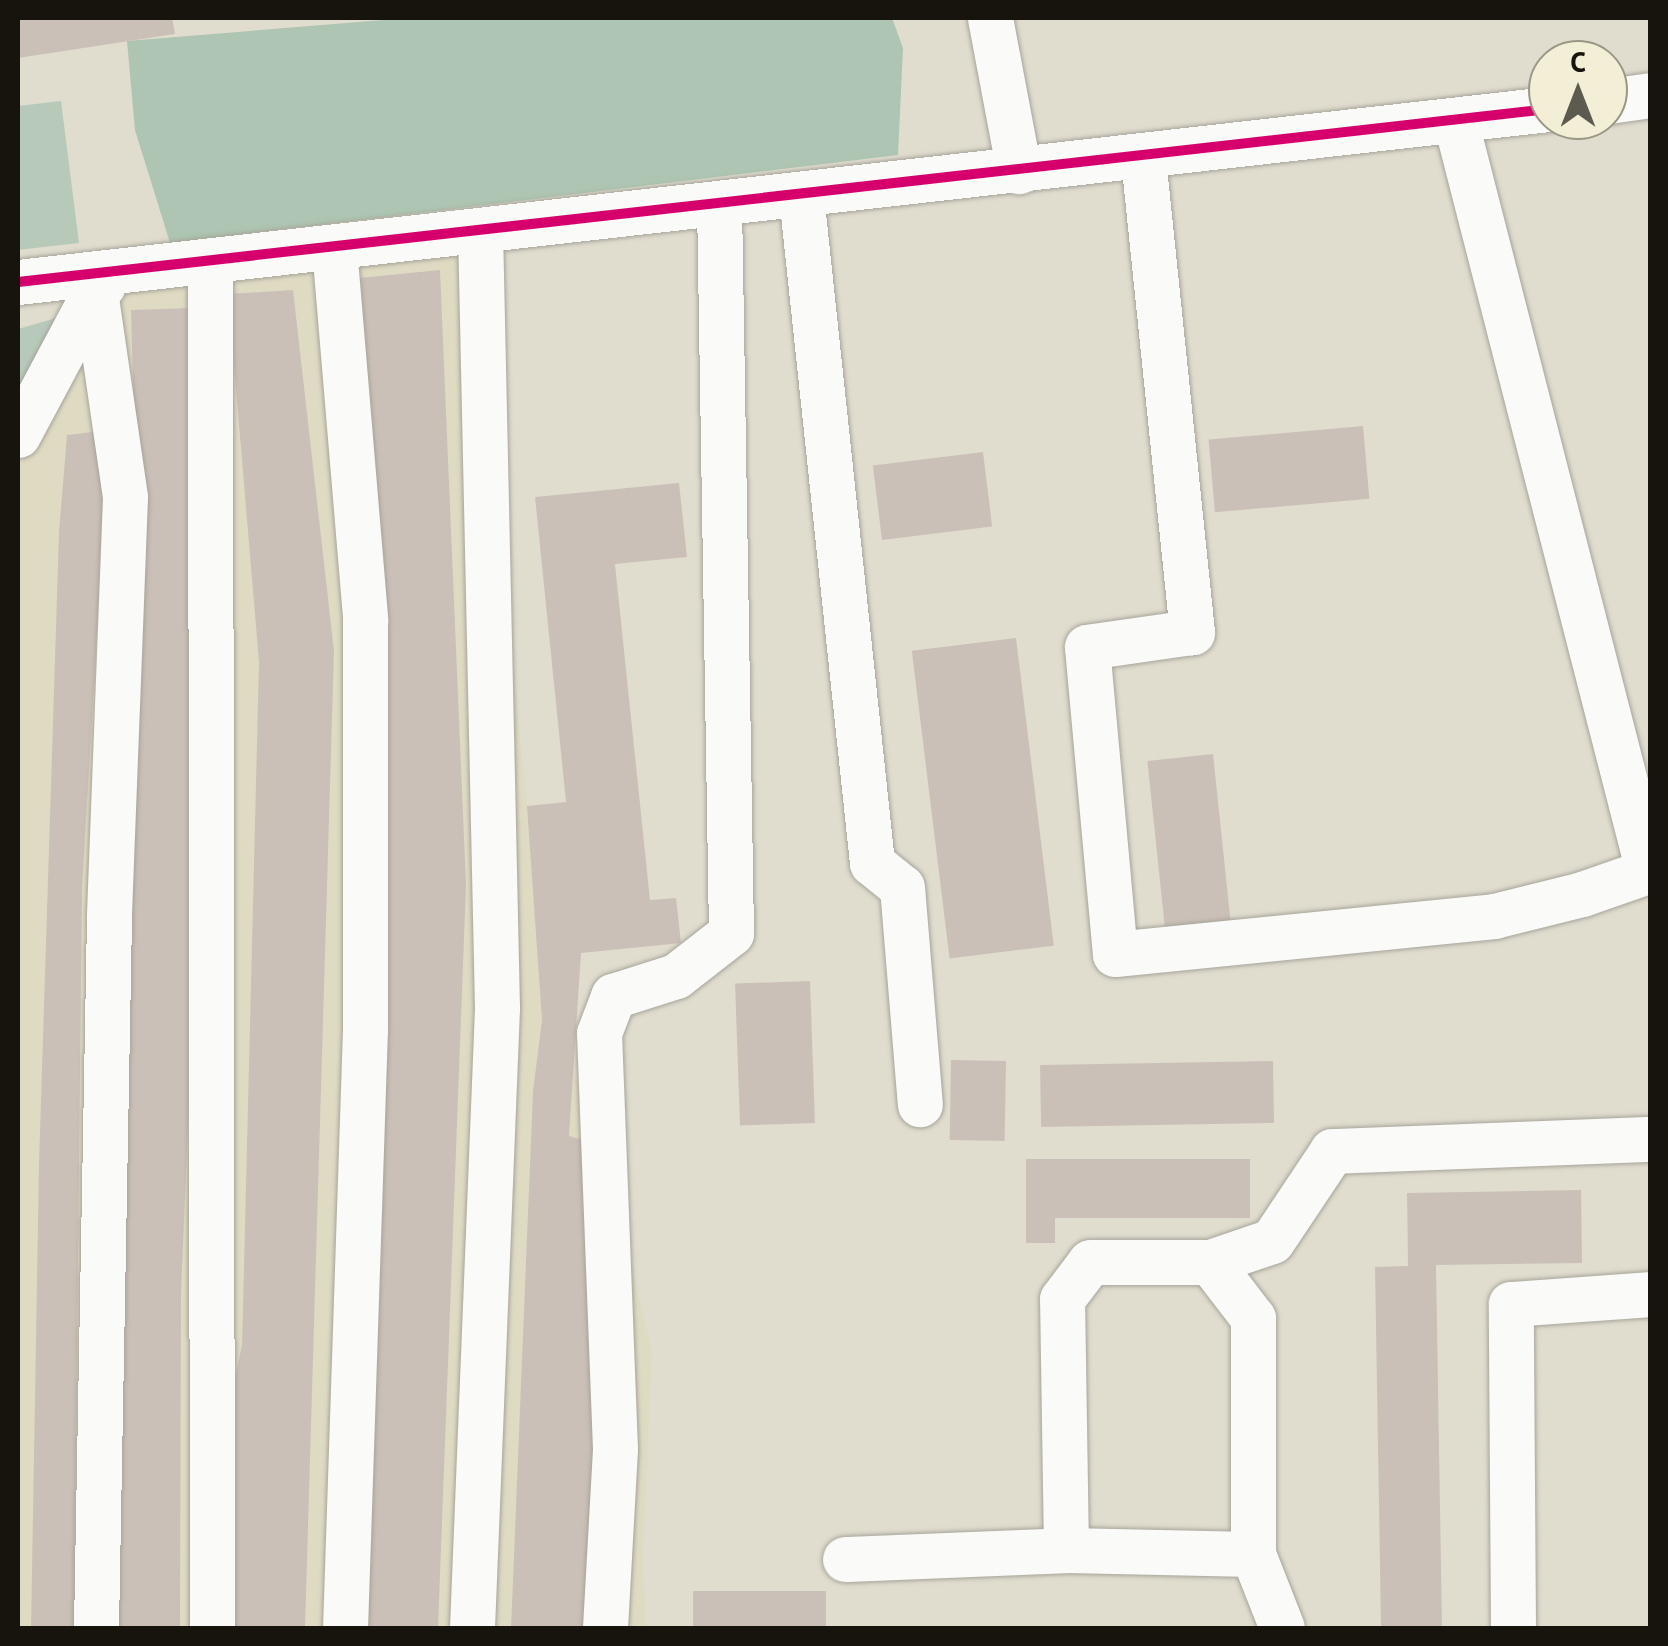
<!DOCTYPE html>
<html>
<head>
<meta charset="utf-8">
<style>
	body { margin:0 }
	#map { position:relative; width:1668px; height:1646px; overflow:hidden; background:#e0ddcf; font-family:"PT Sans",sans-serif }
	div>[style] { position:absolute }
	[style*='--x'] { left:calc(var(--x)*1px); top:calc(var(--y)*1px); width:calc(var(--w)*1px); rotate:calc(var(--a)*1deg) }
	.built>* { inset:0; background:#dfdbc3 }
	.green>* { inset:0; background:#b7caba }
	.forest>* { inset:0; background:#adc5b2 }
	.building>* { inset:0; background:#cbc0b8; transform-origin:0 0 }
	.roads { filter:drop-shadow(0 0 2px #a7a49a) drop-shadow(0 0 2px #a7a49a) }
	.minor>* { height:45px; margin:-22.5px; padding:0 22.5px; transform-origin:22.5px; border-radius:22.5px; background:#fafaf8 }
	.cycleway>* { height:10px; margin:-5px; padding:0 5px; transform-origin:5px; border-radius:5px; background:#d6006c }
	span { translate:-50% -50%; white-space:nowrap; text-align:center; line-height:1.15; -webkit-text-stroke:9px #f3eed6; paint-order:stroke }
	.frame { position:absolute; inset:0; border:20px solid #16140c; pointer-events:none }
	.north { position:absolute; left:1528px; top:40px; width:100px; height:100px; box-sizing:border-box; background:#f3eed6; border:2px solid #9b9785; border-radius:50%; rotate:0deg; font-size:28px; font-weight:700; line-height:40px; text-align:center; color:#16140c }
	.north::after { content:''; display:block; margin:auto; width:35px; height:45px; background:#5d5a50; clip-path:polygon(50% 0,100% 100%,50% 72%,0 100%) }
</style>
</head>
<body>
<div id="map">
	<div class="built">
		<div style="clip-path:polygon(470px 241px,547px 1004px,601px 1143px,652px 1350px,643px 1560px,646px 1628px,18px 1628px,18px 446px,100px 281px)"></div>
	</div>
	<div class="green">
		<div style="clip-path:polygon(61px 101px,79px 243px,18px 250px,18px 106px)"></div>
		<div style="clip-path:polygon(63px 316px,18px 407px,18px 329px)"></div>
	</div>
	<div class="forest">
		<div style="clip-path:polygon(408px 18px,892px 18px,903px 48px,898px 155px,170px 243px,135px 130px,127px 41px)"></div>
	</div>
	<div class="building">
		<div style="clip-path:polygon(18px 18px,172px 18px,175px 34px,18px 58px)"></div>
		<div style="clip-path:polygon(440px 270px,466px 885px,438px 1628px,367px 1628px,359px 278px)"></div>
		<div style="clip-path:polygon(293px 290px,334px 651px,305px 1628px,228px 1628px,228px 1412px,242px 1345px,259px 662px,228px 294px)"></div>
		<div style="clip-path:polygon(189px 308px,211px 564px,181px 1295px,180px 1628px,108px 1628px,137px 525px,131px 310px)"></div>
		<div style="left:1363px;top:426px;width:73px;height:155px;rotate:85deg"></div>
		<div style="clip-path:polygon(101px 431px,105px 493px,82px 889px,74px 1628px,31px 1628px,39px 1163px,59px 532px,67px 435px)"></div>
		<div style="left:983px;top:452px;width:75px;height:111px;rotate:83deg"></div>
		<div style="clip-path:polygon(679px 483px,687px 557px,615px 564px,650px 900px,676px 898px,681px 943px,581px 953px,569px 1136px,590px 1142px,599px 1392px,591px 1628px,511px 1628px,533px 1091px,542px 1020px,527px 806px,566px 802px,535px 497px)"></div>
		<div style="left:1016px;top:638px;width:310px;height:105px;rotate:83deg"></div>
		<div style="left:1213px;top:754px;width:167px;height:66px;rotate:84deg"></div>
		<div style="left:810px;top:981px;width:142px;height:75px;rotate:88deg"></div>
		<div style="left:951px;top:1060px;width:55px;height:80px;rotate:1deg"></div>
		<div style="left:1273px;top:1061px;width:62px;height:233px;rotate:89deg"></div>
		<div style="clip-path:polygon(1026px 1159px,1250px 1159px,1250px 1218px,1055px 1218px,1055px 1243px,1026px 1243px)"></div>
		<div style="clip-path:polygon(1581px 1190px,1582px 1263px,1436px 1265px,1442px 1628px,1381px 1628px,1375px 1267px,1408px 1266px,1407px 1193px)"></div>
		<div style="left:826px;top:1591px;width:37px;height:133px;rotate:90deg"></div>
	</div>
	<div class="roads">
		<div class="minor">
			<div style="--x:990;--y:18;--w:156;--a:79.3"></div>
			<div style="--x:1608;--y:101;--w:42;--a:-8.1"></div>
			<div style="--x:1143;--y:158;--w:477;--a:84.1"></div>
			<div style="--x:1192;--y:632;--w:106;--a:171.9"></div>
			<div style="--x:1087;--y:647;--w:308;--a:84.8"></div>
			<div style="--x:1115;--y:954;--w:381;--a:-5.7"></div>
			<div style="--x:1494;--y:916;--w:91;--a:-14"></div>
			<div style="--x:1582;--y:894;--w:70;--a:-19.2"></div>
			<div style="--x:1648;--y:871;--w:772;--a:-104.4"></div>
			<div style="--x:801;--y:195;--w:672;--a:83.93"></div>
			<div style="--x:872;--y:863;--w:38;--a:39"></div>
			<div style="--x:902;--y:887;--w:218;--a:85.3"></div>
			<div style="--x:334;--y:247;--w:374;--a:85.2"></div>
			<div style="--x:365;--y:620;--w:409;--a:90"></div>
			<div style="--x:365;--y:1029;--w:599;--a:91.91"></div>
			<div style="--x:210;--y:261;--w:1367;--a:89.92"></div>
			<div style="--x:18;--y:282;--w:1540;--a:-6.45"></div>
			<div style="--x:95;--y:291;--w:208;--a:81.7"></div>
			<div style="--x:125;--y:497;--w:421;--a:92.2"></div>
			<div style="--x:109;--y:918;--w:710;--a:91.05"></div>
			<div style="--x:18;--y:435;--w:163;--a:-61.9"></div>
			<div style="--x:95;--y:291;--w:10;--a:-37"></div>
			<div style="--x:1210;--y:1262;--w:65;--a:-18.7"></div>
			<div style="--x:1272;--y:1241;--w:108;--a:-56.3"></div>
			<div style="--x:1332;--y:1151;--w:318;--a:-2.2"></div>
			<div style="--x:1253;--y:1554;--w:187;--a:-178.8"></div>
			<div style="--x:1066;--y:1550;--w:251;--a:-90.9"></div>
			<div style="--x:1062;--y:1299;--w:46;--a:-52.9"></div>
			<div style="--x:1090;--y:1262;--w:120;--a:0"></div>
			<div style="--x:1210;--y:1262;--w:71;--a:52.5"></div>
			<div style="--x:1253;--y:1318;--w:236;--a:90"></div>
			<div style="--x:1253;--y:1554;--w:79;--a:68.6"></div>
			<div style="--x:845;--y:1559;--w:221;--a:-2.3"></div>
			<div style="--x:472;--y:1628;--w:621;--a:-87.69"></div>
			<div style="--x:497;--y:1008;--w:777;--a:-91.25"></div>
			<div style="--x:605;--y:1628;--w:179;--a:-86.8"></div>
			<div style="--x:615;--y:1449;--w:416;--a:-92.2"></div>
			<div style="--x:599;--y:1033;--w:40;--a:-69"></div>
			<div style="--x:613;--y:996;--w:66;--a:-17.6"></div>
			<div style="--x:676;--y:976;--w:70;--a:-38"></div>
			<div style="--x:731;--y:933;--w:728;--a:-90.94"></div>
			<div style="--x:1513;--y:1628;--w:324;--a:-90.4"></div>
			<div style="--x:1511;--y:1304;--w:139;--a:-4.1"></div>
		</div>
	</div>
	<div class="cycleway">
		<div style="--x:18;--y:282;--w:1540;--a:-6.45"></div>
	</div>
	<div class="frame"></div>
	<div class="north">С</div>
</div>
</body>
</html>
